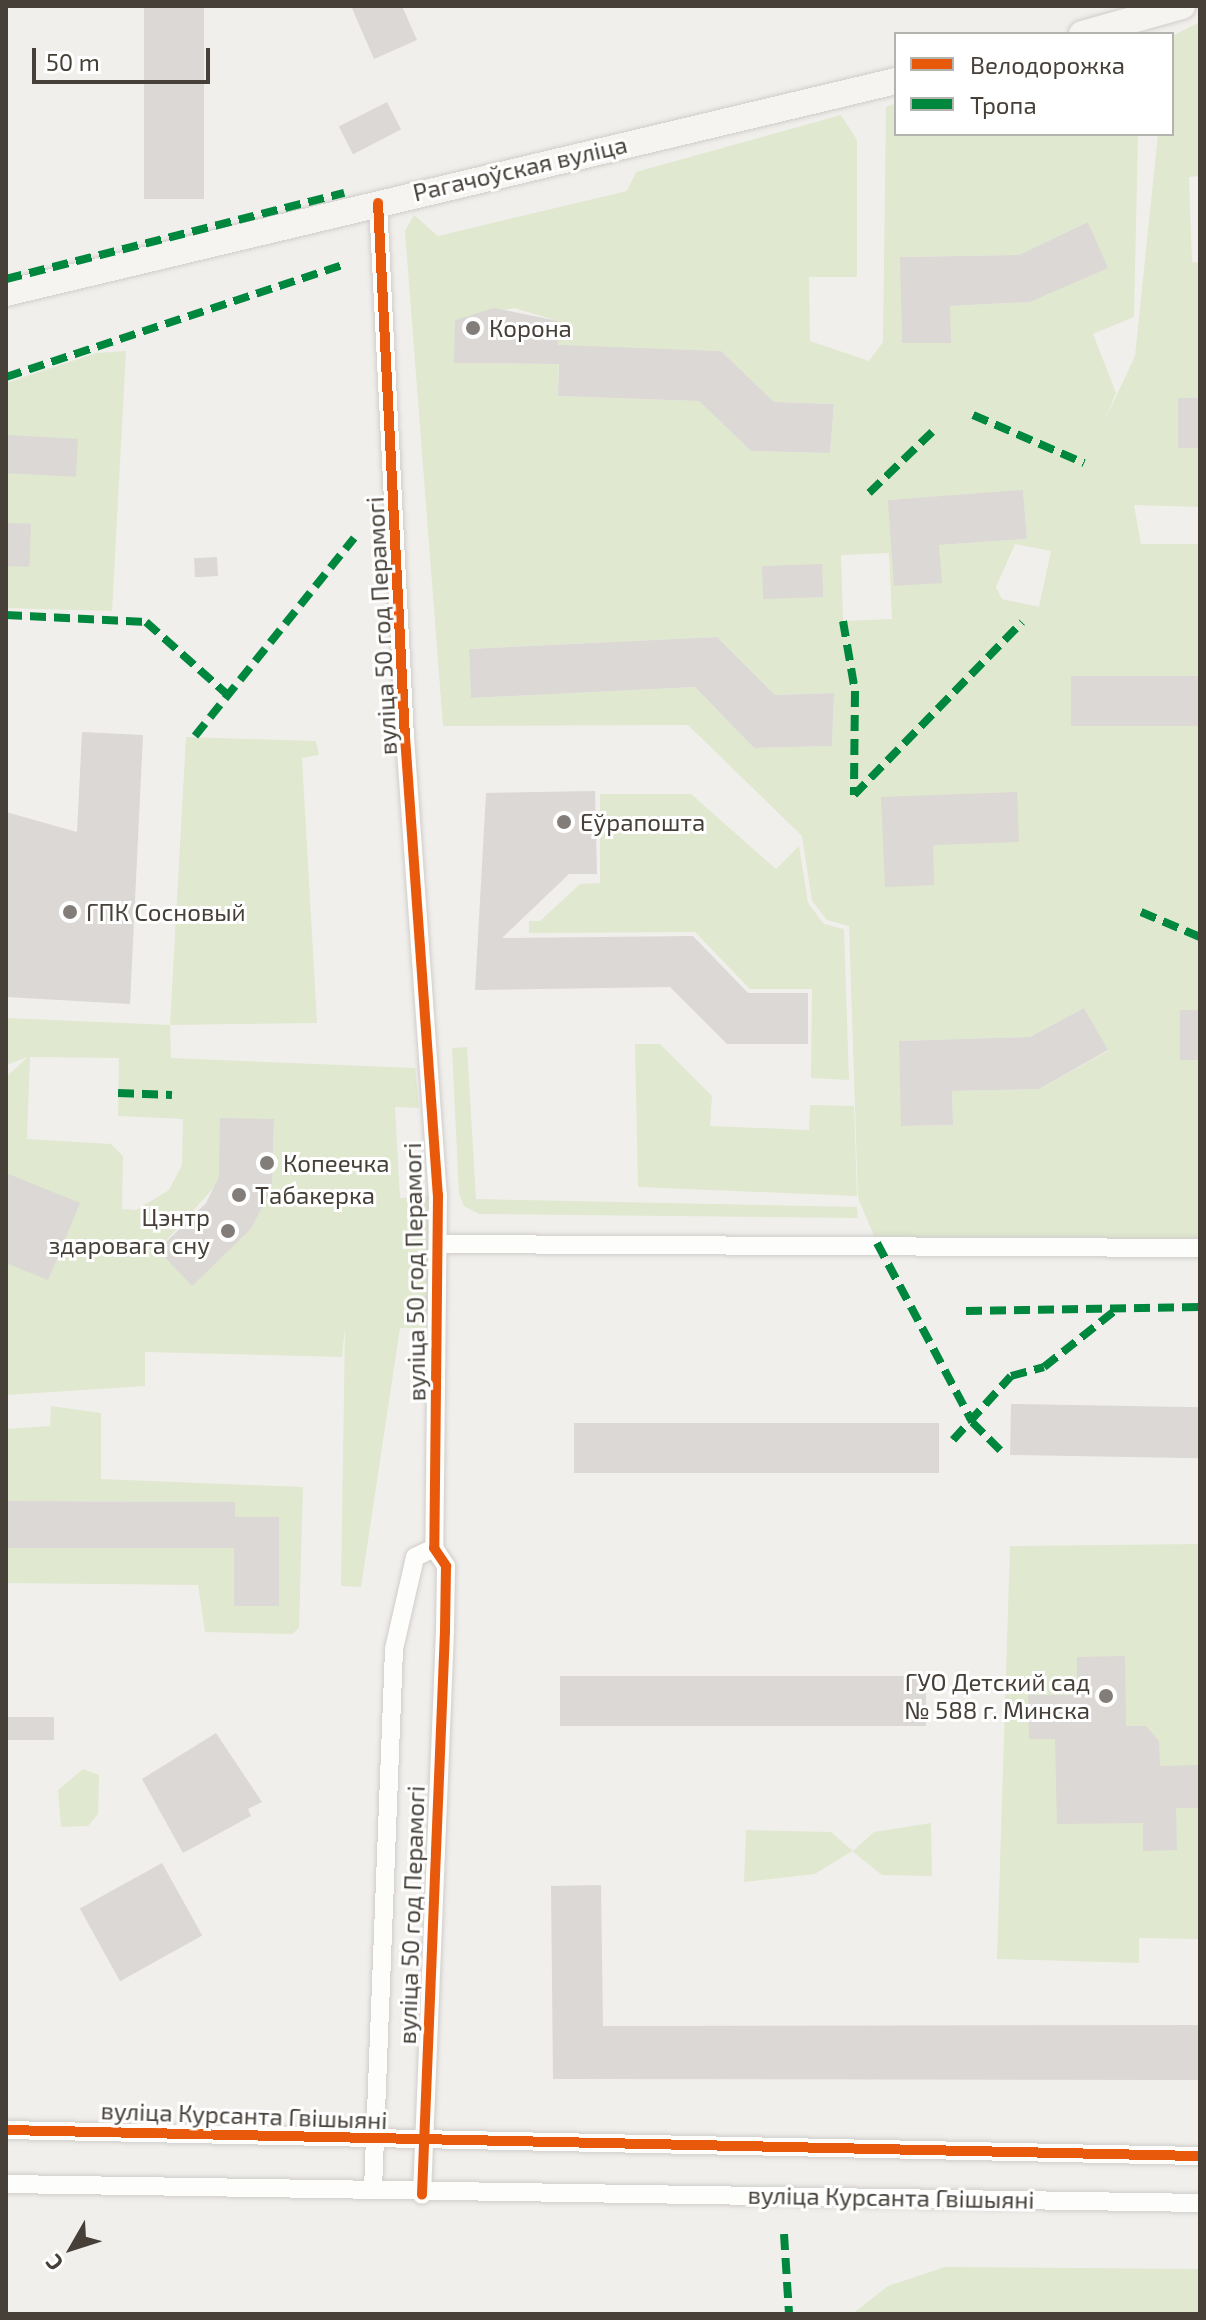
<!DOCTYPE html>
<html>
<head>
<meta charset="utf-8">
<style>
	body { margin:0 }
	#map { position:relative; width:1206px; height:2320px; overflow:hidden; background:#f1efec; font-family:"Exo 2",sans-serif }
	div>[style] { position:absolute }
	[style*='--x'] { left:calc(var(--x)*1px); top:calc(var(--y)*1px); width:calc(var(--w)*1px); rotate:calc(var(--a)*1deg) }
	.green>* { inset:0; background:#e0e8cf }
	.building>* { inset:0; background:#dbd8d5; transform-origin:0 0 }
	.roads { filter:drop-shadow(0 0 2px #cfcdca) drop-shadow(0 0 2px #cfcdca) }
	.street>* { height:18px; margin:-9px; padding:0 9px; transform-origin:9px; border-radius:9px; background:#fdfdfc }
	.secondary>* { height:26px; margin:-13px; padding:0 13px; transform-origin:13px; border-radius:13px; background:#f6f4f0 }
	.quiet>* { height:8px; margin-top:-4px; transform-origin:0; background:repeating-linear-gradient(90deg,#00873e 0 16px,transparent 0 24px) }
	.cycleway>* { height:10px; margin:-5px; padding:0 5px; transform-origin:5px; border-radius:5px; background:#e8590c }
	.dots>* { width:22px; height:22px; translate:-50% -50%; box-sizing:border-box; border:4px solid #fff; border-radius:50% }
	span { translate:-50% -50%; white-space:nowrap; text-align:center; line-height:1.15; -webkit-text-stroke:6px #fff; paint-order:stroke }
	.street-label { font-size:24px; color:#464039 }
	.poi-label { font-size:24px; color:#464039 }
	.left { translate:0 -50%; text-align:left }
	.right { translate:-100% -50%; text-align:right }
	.frame { position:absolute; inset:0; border:8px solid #464039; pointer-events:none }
	.legend { position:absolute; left:894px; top:32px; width:280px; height:104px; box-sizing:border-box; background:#fff; border:2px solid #b5b3b0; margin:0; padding:10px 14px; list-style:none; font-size:24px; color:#464039 }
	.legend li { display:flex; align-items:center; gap:16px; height:40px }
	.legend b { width:40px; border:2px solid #b5b3b0 }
	.north { position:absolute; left:32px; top:2208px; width:80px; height:80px; -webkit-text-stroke:6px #fff; paint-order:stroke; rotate:231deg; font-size:22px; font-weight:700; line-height:32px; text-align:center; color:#464039 }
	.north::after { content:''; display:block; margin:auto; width:28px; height:36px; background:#464039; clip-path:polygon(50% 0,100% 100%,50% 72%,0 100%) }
	.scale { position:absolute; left:32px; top:48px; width:178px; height:36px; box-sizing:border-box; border:4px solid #464039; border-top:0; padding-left:10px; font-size:24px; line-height:28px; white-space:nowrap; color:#464039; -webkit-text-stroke:6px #fff; paint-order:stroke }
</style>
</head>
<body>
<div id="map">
	<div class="green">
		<div style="clip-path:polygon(evenodd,1200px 22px,1200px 176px,1189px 177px,1192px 262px,1200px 263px,1200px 398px,1178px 398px,1179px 448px,1200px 447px,1200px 507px,1134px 505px,1141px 544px,1200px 544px,1200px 676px,1072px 676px,1072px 726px,1200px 725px,1200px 1010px,1180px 1011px,1182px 1060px,1200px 1060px,1200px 1248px,877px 1243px,858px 1198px,849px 926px,827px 920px,812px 901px,802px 836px,688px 725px,443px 726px,405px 231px,414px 215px,438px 236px,627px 191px,636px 172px,841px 115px,857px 140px,857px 277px,809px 277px,810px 341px,869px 361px,883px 342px,886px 107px,896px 103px,896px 134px,1138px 134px,1134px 317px,1093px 334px,1116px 393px,1104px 422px,1135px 356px,1158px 134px,1172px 134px,1172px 36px,1200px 22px,1088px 222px,1107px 268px,1030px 302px,950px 306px,950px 343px,902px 343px,901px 257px,1019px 255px,1088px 222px,1200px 22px,514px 308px,558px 321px,558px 364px,455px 363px,455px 320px,514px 308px,1200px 22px,559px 346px,721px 351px,774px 402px,834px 404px,830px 453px,751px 451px,699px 401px,558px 396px,559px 346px,1200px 22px,1023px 491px,1027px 539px,939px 545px,941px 582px,895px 586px,889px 500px,1023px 491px,1200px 22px,1015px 544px,1051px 551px,1039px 607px,1002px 599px,996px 587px,1015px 544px,1200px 22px,889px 553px,892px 619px,843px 621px,841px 555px,889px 553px,1200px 22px,717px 637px,775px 695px,834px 693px,832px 746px,754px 748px,695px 687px,471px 698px,469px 649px,717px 637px,1200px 22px,1084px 1008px,1108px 1051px,1039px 1089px,952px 1091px,953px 1125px,902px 1126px,899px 1041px,1030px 1037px,1084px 1008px)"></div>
		<div style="clip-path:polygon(126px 351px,112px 611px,6px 608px,6px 383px,96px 353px)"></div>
		<div style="clip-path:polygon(evenodd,186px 737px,316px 741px,319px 755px,302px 758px,317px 1023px,170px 1025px,171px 1058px,415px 1068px,419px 1108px,395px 1107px,400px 1198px,438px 1195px,439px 1328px,400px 1328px,361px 1587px,341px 1586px,345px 1327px,342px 1357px,145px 1352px,145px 1386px,6px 1395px,6px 1077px,28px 1057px,6px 1065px,6px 1018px,170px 1025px,186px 737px,30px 1057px,119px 1058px,118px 1116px,183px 1119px,182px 1165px,169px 1190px,136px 1210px,122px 1209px,123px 1156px,111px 1144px,27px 1139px,30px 1057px,186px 737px,274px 1120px,272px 1188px,251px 1229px,192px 1285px,158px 1250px,274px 1120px)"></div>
		<div style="clip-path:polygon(600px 794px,691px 794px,776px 869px,799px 846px,808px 903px,824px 924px,844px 929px,849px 1080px,811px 1078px,812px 989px,750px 989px,695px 932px,529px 933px,529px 921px,540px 921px,580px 884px,600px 883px)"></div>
		<div style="clip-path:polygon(635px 1044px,660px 1044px,712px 1096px,710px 1126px,809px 1130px,810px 1105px,854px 1106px,857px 1196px,638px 1187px)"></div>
		<div style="clip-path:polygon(467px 1047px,476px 1199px,857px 1207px,858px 1218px,479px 1214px,464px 1206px,459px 1194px,452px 1048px)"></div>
		<div style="clip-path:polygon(51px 1406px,101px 1413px,101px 1479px,303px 1487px,299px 1628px,292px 1634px,205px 1632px,198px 1585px,6px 1583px,6px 1548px,234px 1548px,235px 1606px,279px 1606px,279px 1518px,235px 1517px,235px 1502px,6px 1501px,6px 1429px,50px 1426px)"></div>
		<div style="clip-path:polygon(1200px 1544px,1200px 1939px,1139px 1938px,1139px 1963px,997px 1959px,1010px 1546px)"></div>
		<div style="clip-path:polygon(83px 1769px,99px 1775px,98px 1814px,88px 1826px,61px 1827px,58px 1790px)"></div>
		<div style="clip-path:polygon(931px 1823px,932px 1876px,882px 1875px,852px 1851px,815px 1874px,744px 1882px,746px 1830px,831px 1832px,853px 1851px,874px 1832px)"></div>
		<div style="clip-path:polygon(945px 2267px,1200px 2269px,1200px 2314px,852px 2314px,888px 2286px)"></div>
	</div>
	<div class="building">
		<div style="left:144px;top:6px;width:60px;height:193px"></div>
		<div style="clip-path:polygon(351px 6px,402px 6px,417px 40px,374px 59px)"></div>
		<div style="left:387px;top:102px;width:31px;height:54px;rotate:63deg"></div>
		<div style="clip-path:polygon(1088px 222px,1108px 268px,1030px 302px,950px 306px,951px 343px,902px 343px,900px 257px,1019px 255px)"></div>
		<div style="clip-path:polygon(494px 308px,558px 321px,558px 345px,721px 351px,774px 402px,834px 404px,830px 453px,751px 451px,699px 401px,558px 396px,559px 364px,454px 363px,455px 320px)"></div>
		<div style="left:1178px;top:398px;width:22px;height:50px"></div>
		<div style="left:6px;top:435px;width:72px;height:38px;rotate:3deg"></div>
		<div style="clip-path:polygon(1023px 490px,1027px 539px,939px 545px,942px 583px,894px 586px,888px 500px)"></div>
		<div style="left:6px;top:523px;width:25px;height:43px;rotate:2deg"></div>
		<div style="left:217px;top:557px;width:19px;height:23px;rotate:87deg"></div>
		<div style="left:822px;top:564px;width:33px;height:60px;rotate:88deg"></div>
		<div style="clip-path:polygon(717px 637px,775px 695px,834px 693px,832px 746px,754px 748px,695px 687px,471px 698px,469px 649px)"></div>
		<div style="left:1071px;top:676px;width:129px;height:50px"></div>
		<div style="clip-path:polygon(82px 732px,143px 735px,130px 1004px,6px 997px,6px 812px,77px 832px)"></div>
		<div style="clip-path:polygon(595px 791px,597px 874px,569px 874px,502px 938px,693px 936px,748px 993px,808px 993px,808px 1044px,727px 1044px,670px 987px,475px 990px,486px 793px)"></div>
		<div style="clip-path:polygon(1017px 792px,1019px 842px,933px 845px,934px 885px,885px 887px,881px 797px)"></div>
		<div style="clip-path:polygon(1084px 1008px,1108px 1050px,1039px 1089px,952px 1091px,953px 1125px,901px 1126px,899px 1041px,1030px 1037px)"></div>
		<div style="left:1180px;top:1010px;width:20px;height:50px"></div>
		<div style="clip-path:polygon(220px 1118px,274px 1119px,272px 1188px,251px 1229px,192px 1286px,158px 1250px,206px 1203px,219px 1177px)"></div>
		<div style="clip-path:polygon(6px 1173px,80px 1203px,48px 1280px,6px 1263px)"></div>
		<div style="left:1011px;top:1404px;width:189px;height:51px;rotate:1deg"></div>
		<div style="left:574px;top:1423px;width:365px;height:50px"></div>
		<div style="clip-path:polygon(6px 1501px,235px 1502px,235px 1517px,279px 1517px,279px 1606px,234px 1606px,234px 1548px,6px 1548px)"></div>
		<div style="clip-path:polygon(1125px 1656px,1126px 1726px,1146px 1726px,1159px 1741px,1160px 1766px,1200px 1765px,1200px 1808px,1176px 1808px,1177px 1850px,1143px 1851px,1143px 1823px,1057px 1824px,1055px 1739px,1029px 1739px,1028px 1695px,1077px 1695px,1077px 1657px)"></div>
		<div style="left:560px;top:1676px;width:366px;height:50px"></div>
		<div style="left:6px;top:1717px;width:48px;height:23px"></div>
		<div style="clip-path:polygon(216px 1733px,262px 1802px,248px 1809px,251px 1816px,183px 1853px,142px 1779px)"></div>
		<div style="left:162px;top:1863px;width:83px;height:94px;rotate:61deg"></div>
		<div style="clip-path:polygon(601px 1885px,603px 2026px,1200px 2025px,1200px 2080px,553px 2079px,551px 1886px)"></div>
	</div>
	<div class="roads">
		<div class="street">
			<div style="--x:378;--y:203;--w:535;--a:87.11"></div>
			<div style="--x:405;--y:737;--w:459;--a:85.9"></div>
			<div style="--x:438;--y:1195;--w:353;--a:90.6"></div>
			<div style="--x:434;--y:1548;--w:22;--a:56"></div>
			<div style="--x:446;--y:1566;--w:65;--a:90.9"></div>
			<div style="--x:445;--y:1631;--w:564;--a:92.34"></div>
			<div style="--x:438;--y:1244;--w:762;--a:0.3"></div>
			<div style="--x:6;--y:2130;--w:1194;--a:1.25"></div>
			<div style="--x:6;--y:2184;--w:1194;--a:0.91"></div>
			<div style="--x:373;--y:2189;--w:540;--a:-87.77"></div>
			<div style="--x:394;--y:1649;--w:94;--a:-77.1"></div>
			<div style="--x:415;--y:1557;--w:21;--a:-25"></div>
		</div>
		<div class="secondary">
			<div style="--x:1082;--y:34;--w:104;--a:-15.6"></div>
			<div style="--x:6;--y:293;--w:915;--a:-13.4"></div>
		</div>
	</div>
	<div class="quiet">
		<div style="--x:6;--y:279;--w:349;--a:-14.3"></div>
		<div style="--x:6;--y:377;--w:357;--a:-18.4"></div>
		<div style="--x:973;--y:415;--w:121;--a:23.4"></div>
		<div style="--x:869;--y:493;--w:88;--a:-44.1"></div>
		<div style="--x:6;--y:615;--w:140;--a:2.9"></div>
		<div style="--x:146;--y:622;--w:110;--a:41.7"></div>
		<div style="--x:843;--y:621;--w:71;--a:80.3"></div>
		<div style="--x:855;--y:691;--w:104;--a:90.6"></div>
		<div style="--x:195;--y:736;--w:254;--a:-51.2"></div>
		<div style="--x:854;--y:795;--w:241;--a:-45.8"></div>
		<div style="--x:1141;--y:912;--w:64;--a:23"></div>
		<div style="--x:118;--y:1093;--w:54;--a:2.1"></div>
		<div style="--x:877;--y:1243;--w:203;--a:62"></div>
		<div style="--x:972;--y:1422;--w:40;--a:45"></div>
		<div style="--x:966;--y:1311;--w:234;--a:-1"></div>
		<div style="--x:953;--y:1440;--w:86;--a:-47.8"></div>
		<div style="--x:1011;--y:1376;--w:34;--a:-15"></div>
		<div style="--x:1044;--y:1367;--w:93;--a:-38.5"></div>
		<div style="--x:784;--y:2234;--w:80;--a:86.4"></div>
	</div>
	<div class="cycleway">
		<div style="--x:378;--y:203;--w:535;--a:87.11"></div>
		<div style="--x:405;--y:737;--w:459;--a:85.9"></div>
		<div style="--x:438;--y:1195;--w:353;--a:90.6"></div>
		<div style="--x:434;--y:1548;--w:22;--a:56"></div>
		<div style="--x:446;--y:1566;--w:65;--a:90.9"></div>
		<div style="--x:445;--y:1631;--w:564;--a:92.34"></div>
		<div style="--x:6;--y:2130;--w:1194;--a:1.25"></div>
	</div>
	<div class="dots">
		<div style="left:473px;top:328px;background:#827d78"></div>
		<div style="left:564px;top:822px;background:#827d78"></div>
		<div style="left:70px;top:912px;background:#827d78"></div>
		<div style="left:267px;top:1163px;background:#827d78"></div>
		<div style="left:239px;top:1195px;background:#827d78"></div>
		<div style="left:228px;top:1231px;background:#827d78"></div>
		<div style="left:1106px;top:1696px;background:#827d78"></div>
	</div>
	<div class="street-label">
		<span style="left:520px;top:168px;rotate:-13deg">Рагачоўская вуліца</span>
		<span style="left:381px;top:626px;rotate:-93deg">вуліца 50 год Перамогі</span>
		<span style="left:414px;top:1272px;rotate:-91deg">вуліца 50 год Перамогі</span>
		<span style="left:411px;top:1915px;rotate:-88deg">вуліца 50 год Перамогі</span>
		<span style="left:244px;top:2115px;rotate:2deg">вуліца Курсанта Гвішыяні</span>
		<span style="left:891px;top:2197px;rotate:1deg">вуліца Курсанта Гвішыяні</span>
	</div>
	<div class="poi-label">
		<span class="left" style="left:489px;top:328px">Корона</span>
		<span class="left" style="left:580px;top:822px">Еўрапошта</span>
		<span class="left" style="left:86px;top:912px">ГПК Сосновый</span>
		<span class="left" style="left:283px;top:1163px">Копеечка</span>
		<span class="left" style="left:255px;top:1195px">Табакерка</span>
		<span class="right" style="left:210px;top:1231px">Цэнтр<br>здаровага сну</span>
		<span class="right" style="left:1090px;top:1696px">ГУО Детский сад<br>№ 588 г. Минска</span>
	</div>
	<div class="frame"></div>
	<ul class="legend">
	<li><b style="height:10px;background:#e8590c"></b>Велодорожка</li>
	<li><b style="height:10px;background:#00873e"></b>Тропа</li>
	</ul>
	<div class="north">С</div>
	<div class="scale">50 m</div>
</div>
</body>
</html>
